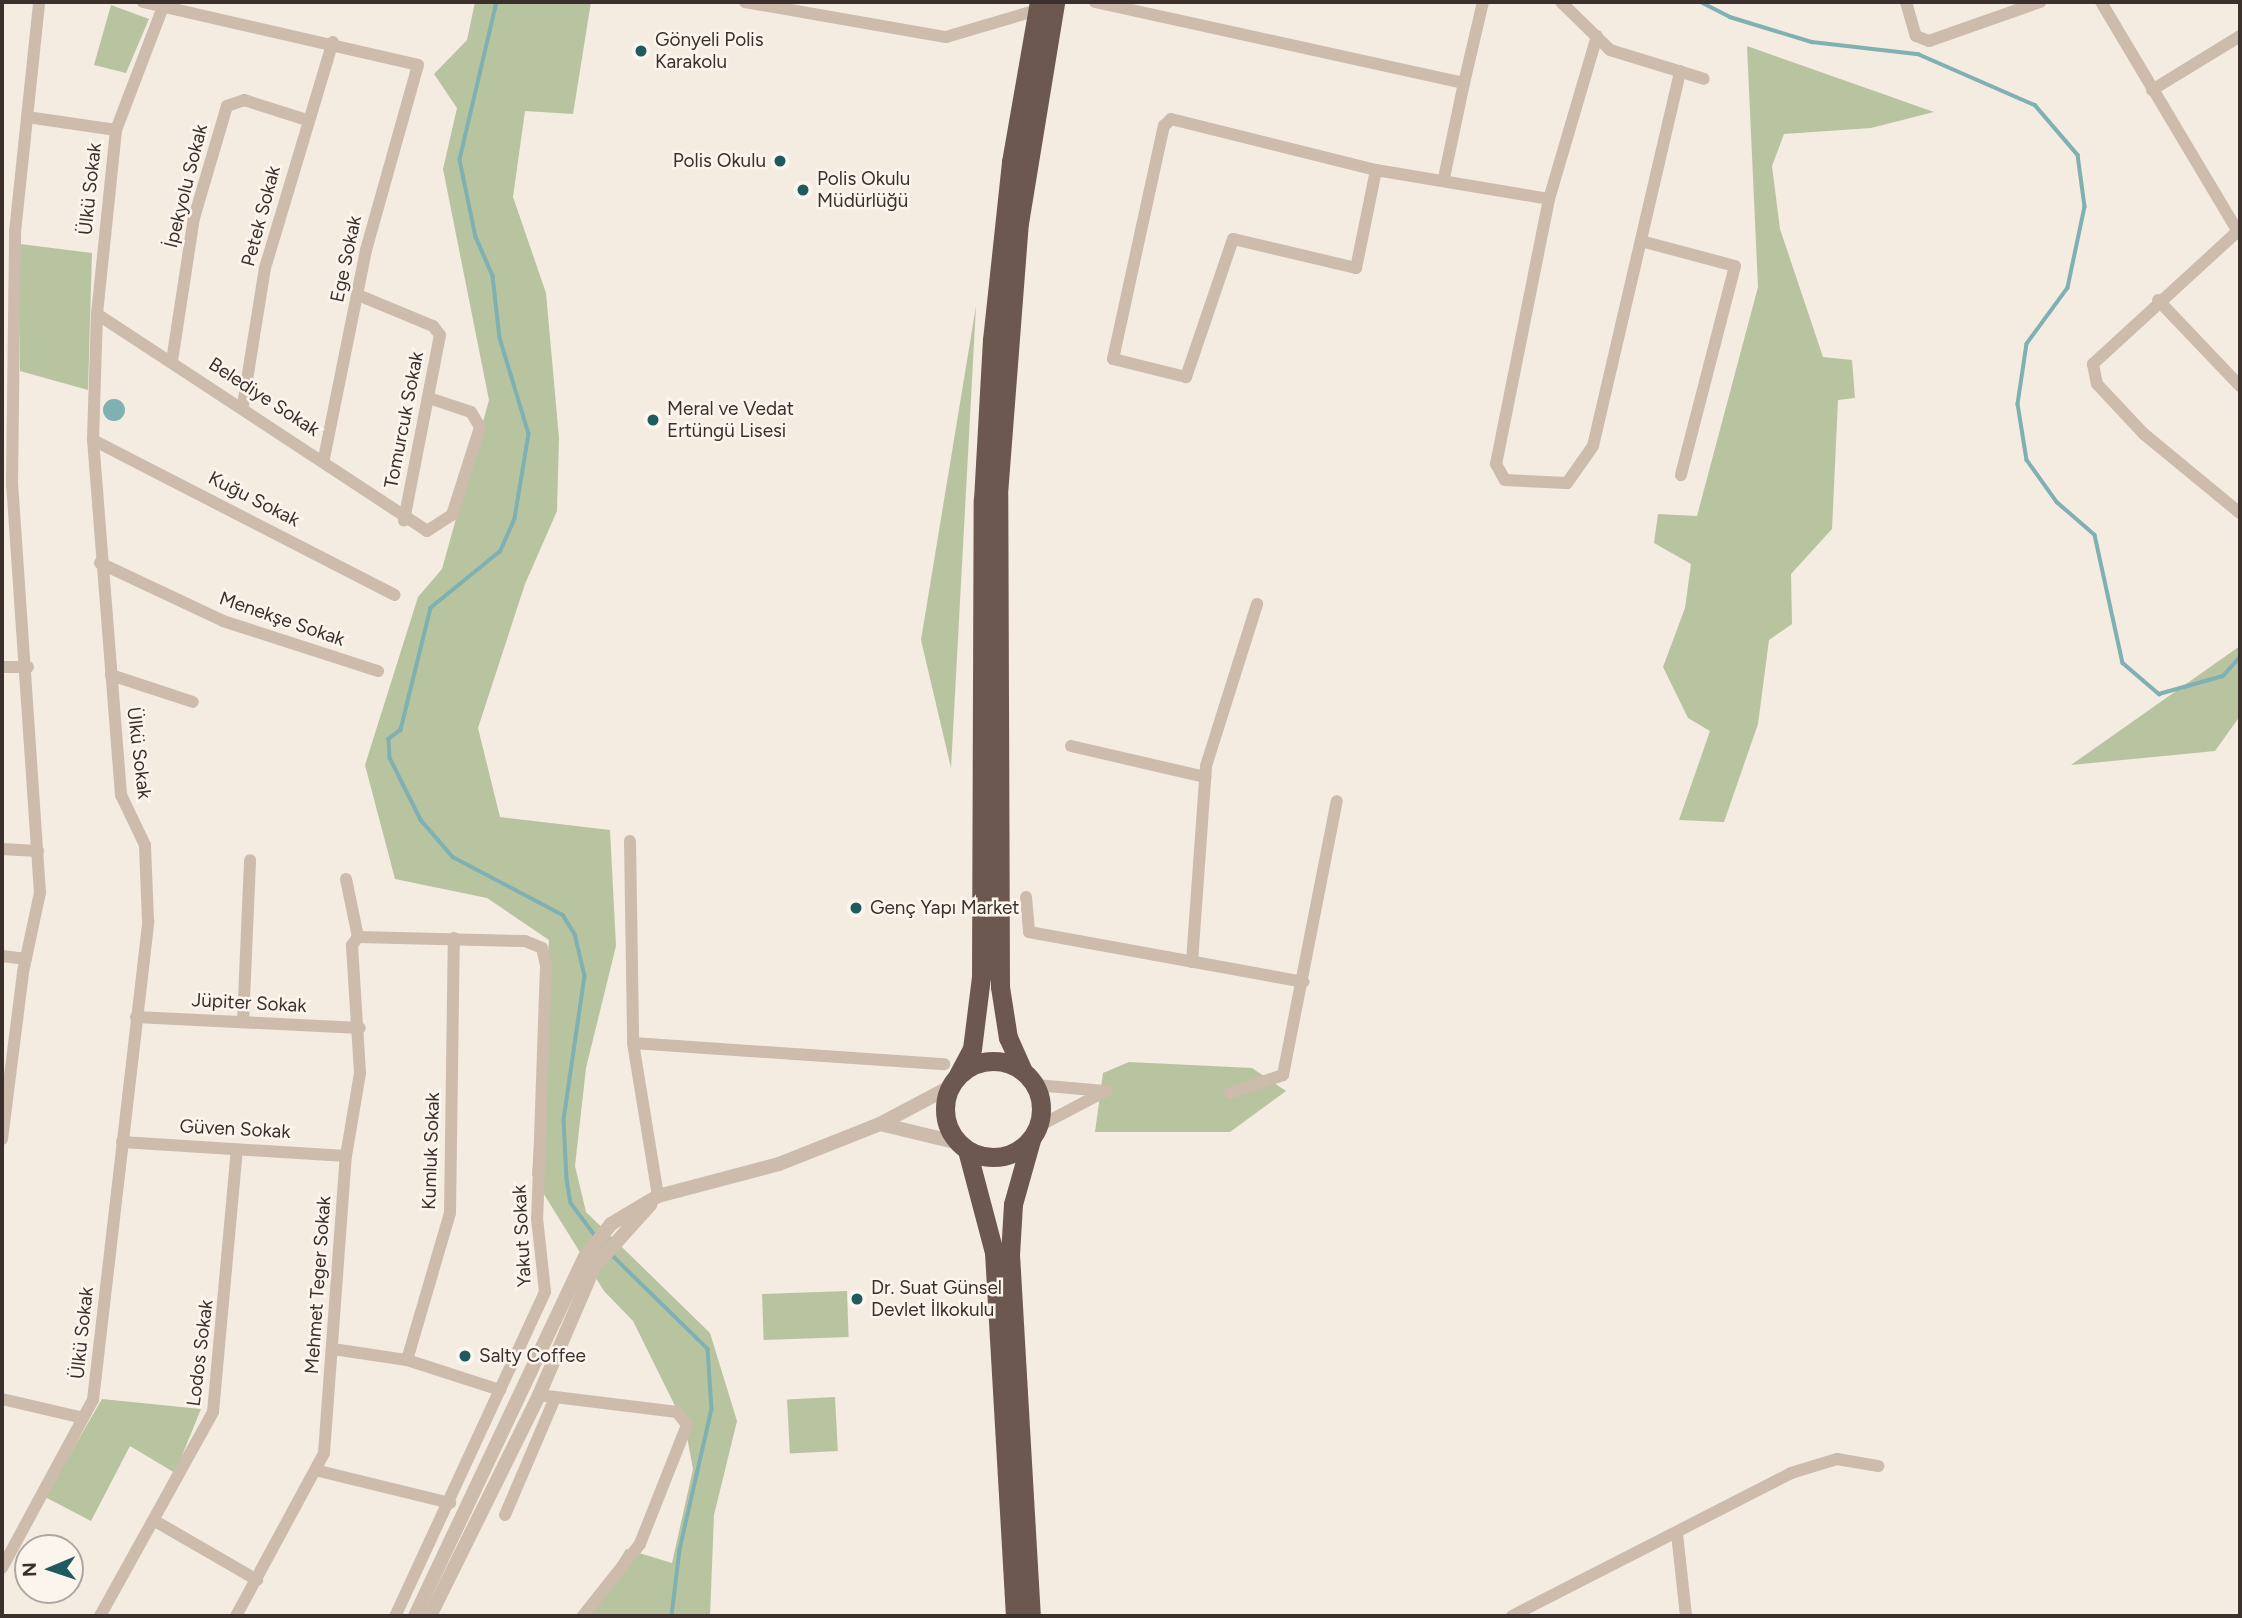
<!DOCTYPE html>
<html>
<head>
<meta charset="utf-8">
<style>
	body { margin:0 }
	#map { position:relative; width:2242px; height:1618px; overflow:hidden; background:#f4ebe1; font-family:Figtree,sans-serif }
	div>[style] { position:absolute }
	[style*='--x'] { left:calc(var(--x)*1px); top:calc(var(--y)*1px); width:calc(var(--w)*1px); rotate:calc(var(--a)*1deg) }
	.green>* { inset:0; background:#b8c4a0; transform-origin:0 0 }
	.water>* { inset:0; background:#7fb0b2 }
	.round { border-radius:50% }
	.stream>* { height:3.5px; margin:-1.75px; padding:0 1.75px; transform-origin:1.75px; border-radius:1.75px; background:#7fb0b2 }
	.minor>* { height:12px; margin:-6px; padding:0 6px; transform-origin:6px; border-radius:6px; background:#cdbbac }
	.tertiary>* { height:14px; margin:-7px; padding:0 7px; transform-origin:7px; border-radius:7px; background:#cdbbac }
	.trunk>* { height:19px; margin:-9.5px; padding:0 9.5px; transform-origin:9.5px; border-radius:9.5px; background:#6c584f }
	.trunk>.ring { margin:-9.5px; padding:0; box-sizing:content-box; background:none; border:19px solid #6c584f; border-radius:50% }
	.dots>* { width:19px; height:19px; translate:-50% -50%; box-sizing:border-box; border:4px solid #fbf5ee; border-radius:50% }
	span { translate:-50% -50%; white-space:nowrap; text-align:center; line-height:1.15; -webkit-text-stroke:5px #fbf5ee; paint-order:stroke }
	.poi-label { font-size:19px; color:#3b302b }
	.left { translate:0 -50%; text-align:left }
	.right { translate:-100% -50%; text-align:right }
	.street-label { font-size:19px; color:#3b302b }
	.frame { position:absolute; inset:0; border:4px solid #3b302b; pointer-events:none }
	.north { position:absolute; left:14px; top:1534px; width:70px; height:70px; box-sizing:border-box; background:#fbf5ee; border:2px solid #aea6a0; border-radius:50%; rotate:268deg; font-size:19px; font-weight:700; line-height:28px; text-align:center; color:#3b302b }
	.north::after { content:''; display:block; margin:auto; width:24px; height:32px; background:#1f5a5e; clip-path:polygon(50% 0,100% 100%,50% 72%,0 100%) }
</style>
</head>
<body>
<div id="map">
	<div class="green">
		<div style="clip-path:polygon(475px 2px,591px 2px,573px 114px,525px 111px,513px 197px,546px 293px,559px 438px,557px 511px,525px 584px,478px 728px,500px 817px,610px 830px,616px 946px,586px 1068px,575px 1166px,586px 1212px,710px 1333px,737px 1421px,714px 1515px,710px 1616px,586px 1616px,626px 1549px,672px 1563px,693px 1469px,685px 1426px,633px 1321px,604px 1291px,532px 1175px,549px 940px,487px 898px,395px 879px,365px 765px,418px 597px,442px 569px,489px 400px,443px 169px,457px 108px,434px 74px,467px 40px)"></div>
		<div style="clip-path:polygon(111px 5px,149px 19px,126px 73px,94px 65px)"></div>
		<div style="clip-path:polygon(1747px 46px,1934px 112px,1871px 128px,1784px 134px,1772px 166px,1780px 229px,1823px 357px,1852px 360px,1855px 398px,1838px 400px,1832px 529px,1791px 574px,1792px 624px,1769px 640px,1758px 724px,1724px 822px,1679px 820px,1710px 731px,1688px 718px,1663px 667px,1685px 608px,1691px 564px,1654px 543px,1658px 514px,1697px 516px,1758px 287px)"></div>
		<div style="clip-path:polygon(20px 244px,92px 253px,88px 390px,20px 371px)"></div>
		<div style="clip-path:polygon(976px 306px,951px 768px,921px 640px)"></div>
		<div style="clip-path:polygon(2240px 646px,2240px 716px,2215px 751px,2071px 765px)"></div>
		<div style="clip-path:polygon(1129px 1062px,1252px 1068px,1286px 1091px,1230px 1132px,1095px 1132px,1103px 1073px)"></div>
		<div style="left:847px;top:1291px;width:46px;height:85px;rotate:88deg"></div>
		<div style="left:835px;top:1397px;width:54px;height:48px;rotate:87deg"></div>
		<div style="clip-path:polygon(102px 1399px,201px 1409px,175px 1473px,130px 1446px,91px 1521px,45px 1497px)"></div>
	</div>
	<div class="water">
		<div class="round" style="left:103px;top:399px;width:22px;height:22px"></div>
	</div>
	<div class="stream">
		<div style="--x:497;--y:2;--w:162;--a:103.2"></div>
		<div style="--x:460;--y:160;--w:79;--a:78.3"></div>
		<div style="--x:476;--y:237;--w:43;--a:66.4"></div>
		<div style="--x:493;--y:276;--w:62;--a:83.6"></div>
		<div style="--x:500;--y:338;--w:100;--a:73.2"></div>
		<div style="--x:529;--y:434;--w:86;--a:99.4"></div>
		<div style="--x:515;--y:519;--w:36;--a:114"></div>
		<div style="--x:500;--y:552;--w:89;--a:140.9"></div>
		<div style="--x:431;--y:608;--w:126;--a:103.8"></div>
		<div style="--x:401;--y:730;--w:15;--a:143"></div>
		<div style="--x:389;--y:739;--w:19;--a:87"></div>
		<div style="--x:390;--y:758;--w:69;--a:63.4"></div>
		<div style="--x:421;--y:820;--w:49;--a:49.1"></div>
		<div style="--x:453;--y:857;--w:124;--a:27.8"></div>
		<div style="--x:563;--y:915;--w:22;--a:58"></div>
		<div style="--x:575;--y:934;--w:43;--a:76.6"></div>
		<div style="--x:585;--y:976;--w:146;--a:98.3"></div>
		<div style="--x:564;--y:1120;--w:59;--a:87.1"></div>
		<div style="--x:567;--y:1179;--w:24;--a:81"></div>
		<div style="--x:571;--y:1203;--w:44;--a:53.4"></div>
		<div style="--x:1701;--y:2;--w:33;--a:27"></div>
		<div style="--x:1730;--y:17;--w:86;--a:17"></div>
		<div style="--x:1812;--y:42;--w:107;--a:6.5"></div>
		<div style="--x:1918;--y:54;--w:128;--a:23.6"></div>
		<div style="--x:2035;--y:105;--w:66;--a:49.3"></div>
		<div style="--x:2078;--y:155;--w:52;--a:82.3"></div>
		<div style="--x:2085;--y:207;--w:83;--a:101.9"></div>
		<div style="--x:2068;--y:288;--w:69;--a:126.2"></div>
		<div style="--x:2027;--y:344;--w:61;--a:98.5"></div>
		<div style="--x:2018;--y:404;--w:57;--a:80.9"></div>
		<div style="--x:2027;--y:460;--w:52;--a:54.5"></div>
		<div style="--x:2057;--y:502;--w:50;--a:41"></div>
		<div style="--x:2095;--y:535;--w:131;--a:77.7"></div>
		<div style="--x:2123;--y:663;--w:48;--a:40.7"></div>
		<div style="--x:2159;--y:694;--w:66;--a:-15.7"></div>
		<div style="--x:2223;--y:676;--w:25;--a:-48"></div>
		<div style="--x:611;--y:1254;--w:136;--a:44.4"></div>
		<div style="--x:708;--y:1349;--w:60;--a:86.2"></div>
		<div style="--x:712;--y:1409;--w:145;--a:102.8"></div>
		<div style="--x:680;--y:1550;--w:66;--a:96.9"></div>
	</div>
	<div class="minor">
		<div style="--x:143;--y:2;--w:282;--a:12.9"></div>
		<div style="--x:418;--y:65;--w:192;--a:105.7"></div>
		<div style="--x:366;--y:250;--w:213;--a:101.4"></div>
		<div style="--x:745;--y:2;--w:204;--a:9.9"></div>
		<div style="--x:946;--y:37;--w:95;--a:-16.5"></div>
		<div style="--x:1095;--y:2;--w:378;--a:12.4"></div>
		<div style="--x:1464;--y:83;--w:83;--a:-76.8"></div>
		<div style="--x:1561;--y:2;--w:69;--a:44.4"></div>
		<div style="--x:1610;--y:50;--w:98;--a:17.1"></div>
		<div style="--x:1906;--y:2;--w:35;--a:74"></div>
		<div style="--x:1916;--y:36;--w:14;--a:21"></div>
		<div style="--x:1929;--y:41;--w:118;--a:-19.4"></div>
		<div style="--x:2101;--y:2;--w:271;--a:59.2"></div>
		<div style="--x:1597;--y:36;--w:170;--a:106.4"></div>
		<div style="--x:1549;--y:199;--w:270;--a:101.3"></div>
		<div style="--x:1496;--y:464;--w:18;--a:61"></div>
		<div style="--x:1505;--y:480;--w:62;--a:2.8"></div>
		<div style="--x:1567;--y:483;--w:45;--a:-54.9"></div>
		<div style="--x:1593;--y:446;--w:385;--a:-76.9"></div>
		<div style="--x:2152;--y:90;--w:103;--a:-31.5"></div>
		<div style="--x:27;--y:117;--w:90;--a:8.3"></div>
		<div style="--x:1376;--y:170;--w:100;--a:101.5"></div>
		<div style="--x:1356;--y:268;--w:126;--a:-166.7"></div>
		<div style="--x:1233;--y:239;--w:146;--a:108.8"></div>
		<div style="--x:1186;--y:377;--w:75;--a:-166.1"></div>
		<div style="--x:1113;--y:359;--w:239;--a:-77.7"></div>
		<div style="--x:1164;--y:126;--w:10;--a:-45"></div>
		<div style="--x:1171;--y:119;--w:211;--a:14"></div>
		<div style="--x:1376;--y:170;--w:175;--a:9.5"></div>
		<div style="--x:1444;--y:178;--w:97;--a:-78.1"></div>
		<div style="--x:2238;--y:231;--w:197;--a:137.5"></div>
		<div style="--x:2093;--y:364;--w:20;--a:79"></div>
		<div style="--x:2097;--y:384;--w:69;--a:46.8"></div>
		<div style="--x:2144;--y:434;--w:124;--a:39.5"></div>
		<div style="--x:1641;--y:241;--w:97;--a:14.9"></div>
		<div style="--x:1735;--y:266;--w:216;--a:104.5"></div>
		<div style="--x:358;--y:295;--w:81;--a:22.5"></div>
		<div style="--x:433;--y:326;--w:11;--a:52"></div>
		<div style="--x:440;--y:335;--w:189;--a:101"></div>
		<div style="--x:2158;--y:300;--w:119;--a:46.4"></div>
		<div style="--x:97;--y:314;--w:395;--a:33.3"></div>
		<div style="--x:427;--y:531;--w:30;--a:-33"></div>
		<div style="--x:452;--y:515;--w:92;--a:-72.3"></div>
		<div style="--x:480;--y:427;--w:17;--a:-121"></div>
		<div style="--x:471;--y:412;--w:44;--a:-161.6"></div>
		<div style="--x:172;--y:361;--w:145;--a:-81.3"></div>
		<div style="--x:194;--y:218;--w:117;--a:-73.6"></div>
		<div style="--x:227;--y:106;--w:18;--a:-19"></div>
		<div style="--x:244;--y:100;--w:66;--a:17.6"></div>
		<div style="--x:243;--y:405;--w:139;--a:-80.9"></div>
		<div style="--x:265;--y:268;--w:236;--a:-73.3"></div>
		<div style="--x:93;--y:440;--w:339;--a:27.2"></div>
		<div style="--x:100;--y:563;--w:136;--a:25.2"></div>
		<div style="--x:223;--y:621;--w:163;--a:17.9"></div>
		<div style="--x:2;--y:667;--w:26;--a:0"></div>
		<div style="--x:111;--y:675;--w:86;--a:18.2"></div>
		<div style="--x:1071;--y:746;--w:138;--a:13"></div>
		<div style="--x:630;--y:841;--w:202;--a:89.1"></div>
		<div style="--x:633;--y:1043;--w:155;--a:80.7"></div>
		<div style="--x:2;--y:849;--w:36;--a:3"></div>
		<div style="--x:346;--y:879;--w:59;--a:78.3"></div>
		<div style="--x:1026;--y:897;--w:35;--a:85"></div>
		<div style="--x:1029;--y:932;--w:279;--a:10.3"></div>
		<div style="--x:358;--y:937;--w:167;--a:1.4"></div>
		<div style="--x:525;--y:941;--w:18;--a:22"></div>
		<div style="--x:542;--y:948;--w:18;--a:77"></div>
		<div style="--x:546;--y:966;--w:252;--a:92"></div>
		<div style="--x:537;--y:1218;--w:74;--a:83.8"></div>
		<div style="--x:545;--y:1292;--w:357;--a:114.8"></div>
		<div style="--x:2;--y:956;--w:24;--a:7"></div>
		<div style="--x:1192;--y:962;--w:196;--a:-85.9"></div>
		<div style="--x:1206;--y:766;--w:170;--a:-72.5"></div>
		<div style="--x:136;--y:1017;--w:224;--a:2.8"></div>
		<div style="--x:243;--y:1022;--w:162;--a:-87.5"></div>
		<div style="--x:633;--y:1043;--w:312;--a:3.9"></div>
		<div style="--x:1036;--y:1085;--w:69;--a:5"></div>
		<div style="--x:1230;--y:1093;--w:56;--a:-18.8"></div>
		<div style="--x:1283;--y:1075;--w:279;--a:-78.9"></div>
		<div style="--x:1039;--y:1126;--w:76;--a:-27.6"></div>
		<div style="--x:2;--y:1139;--w:168;--a:-82.8"></div>
		<div style="--x:23;--y:972;--w:81;--a:-77.9"></div>
		<div style="--x:40;--y:893;--w:409;--a:-93.9"></div>
		<div style="--x:12;--y:485;--w:253;--a:-89.3"></div>
		<div style="--x:15;--y:232;--w:231;--a:-84"></div>
		<div style="--x:122;--y:1142;--w:224;--a:3.6"></div>
		<div style="--x:333;--y:1349;--w:75;--a:8.5"></div>
		<div style="--x:407;--y:1360;--w:98;--a:17.9"></div>
		<div style="--x:407;--y:1360;--w:153;--a:-73.7"></div>
		<div style="--x:450;--y:1213;--w:275;--a:-89.2"></div>
		<div style="--x:539;--y:1395;--w:139;--a:7"></div>
		<div style="--x:677;--y:1412;--w:16;--a:52"></div>
		<div style="--x:687;--y:1425;--w:128;--a:111.6"></div>
		<div style="--x:640;--y:1544;--w:92;--a:128.4"></div>
		<div style="--x:2;--y:1399;--w:83;--a:13.2"></div>
		<div style="--x:319;--y:1471;--w:135;--a:13.7"></div>
		<div style="--x:505;--y:1515;--w:125;--a:-66.9"></div>
		<div style="--x:155;--y:1521;--w:118;--a:30"></div>
		<div style="--x:1677;--y:1534;--w:82;--a:83.7"></div>
		<div style="--x:2;--y:1568;--w:191;--a:-61.6"></div>
		<div style="--x:93;--y:1400;--w:482;--a:-83.4"></div>
		<div style="--x:148;--y:921;--w:76;--a:-92.3"></div>
		<div style="--x:145;--y:845;--w:55;--a:-115.6"></div>
		<div style="--x:121;--y:795;--w:356;--a:-94.5"></div>
		<div style="--x:93;--y:440;--w:126;--a:-88.2"></div>
		<div style="--x:97;--y:314;--w:185;--a:-84.1"></div>
		<div style="--x:116;--y:130;--w:132;--a:-69.1"></div>
		<div style="--x:100;--y:1616;--w:233;--a:-61"></div>
		<div style="--x:213;--y:1412;--w:263;--a:-84.8"></div>
		<div style="--x:236;--y:1616;--w:185;--a:-61.6"></div>
		<div style="--x:324;--y:1453;--w:298;--a:-85.8"></div>
		<div style="--x:346;--y:1156;--w:84;--a:-80.4"></div>
		<div style="--x:360;--y:1073;--w:128;--a:-93.6"></div>
		<div style="--x:352;--y:945;--w:10;--a:-53"></div>
		<div style="--x:1512;--y:1616;--w:314;--a:-27.1"></div>
		<div style="--x:1791;--y:1473;--w:48;--a:-16.9"></div>
		<div style="--x:1837;--y:1459;--w:42;--a:9.7"></div>
	</div>
	<div class="tertiary">
		<div style="--x:880;--y:1124;--w:81;--a:13.5"></div>
		<div style="--x:415;--y:1616;--w:397;--a:-64.7"></div>
		<div style="--x:585;--y:1257;--w:42;--a:-51.8"></div>
		<div style="--x:611;--y:1224;--w:55;--a:-30.8"></div>
		<div style="--x:658;--y:1196;--w:125;--a:-14.8"></div>
		<div style="--x:779;--y:1164;--w:109;--a:-21.6"></div>
		<div style="--x:880;--y:1124;--w:79;--a:-27.9"></div>
		<div style="--x:430;--y:1616;--w:246;--a:-63.7"></div>
		<div style="--x:539;--y:1395;--w:139;--a:-66.7"></div>
		<div style="--x:594;--y:1267;--w:84;--a:-47.9"></div>
	</div>
	<div class="trunk">
		<div class="ring" style="left:945px;top:1061px;width:77px;height:77px"></div>
		<div style="--x:1023;--y:1071;--w:36;--a:-114"></div>
		<div style="--x:1008;--y:1038;--w:52;--a:-98.9"></div>
		<div style="--x:1000;--y:987;--w:493;--a:-90.2"></div>
		<div style="--x:998;--y:494;--w:272;--a:-85.6"></div>
		<div style="--x:1019;--y:223;--w:224;--a:-80.7"></div>
		<div style="--x:958;--y:1075;--w:30;--a:-62"></div>
		<div style="--x:972;--y:1049;--w:73;--a:-82.9"></div>
		<div style="--x:981;--y:977;--w:477;--a:-89.8"></div>
		<div style="--x:983;--y:500;--w:160;--a:-86.8"></div>
		<div style="--x:992;--y:340;--w:179;--a:-83.9"></div>
		<div style="--x:1011;--y:162;--w:162;--a:-80.1"></div>
		<div style="--x:1031;--y:1140;--w:66;--a:105.7"></div>
		<div style="--x:1013;--y:1204;--w:50;--a:93.4"></div>
		<div style="--x:1010;--y:1254;--w:363;--a:86.7"></div>
		<div style="--x:967;--y:1150;--w:106;--a:75.2"></div>
		<div style="--x:994;--y:1252;--w:365;--a:86.7"></div>
	</div>
	<div class="dots">
		<div style="left:641px;top:51px;background:#1f5a5e"></div>
		<div style="left:780px;top:161px;background:#1f5a5e"></div>
		<div style="left:803px;top:190px;background:#1f5a5e"></div>
		<div style="left:653px;top:420px;background:#1f5a5e"></div>
		<div style="left:856px;top:908px;background:#1f5a5e"></div>
		<div style="left:857px;top:1299px;background:#1f5a5e"></div>
		<div style="left:465px;top:1356px;background:#1f5a5e"></div>
	</div>
	<div class="poi-label">
		<span class="left" style="left:655px;top:51px">Gönyeli Polis<br>Karakolu</span>
		<span class="right" style="left:766px;top:161px">Polis Okulu</span>
		<span class="left" style="left:817px;top:190px">Polis Okulu<br>Müdürlüğü</span>
		<span class="left" style="left:667px;top:420px">Meral ve Vedat<br>Ertüngü Lisesi</span>
		<span class="left" style="left:870px;top:908px">Genç Yapı Market</span>
		<span class="left" style="left:871px;top:1299px">Dr. Suat Günsel<br>Devlet İlkokulu</span>
		<span class="left" style="left:479px;top:1356px">Salty Coffee</span>
	</div>
	<div class="street-label">
		<span style="left:186px;top:186px;rotate:-76deg">İpekyolu Sokak</span>
		<span style="left:90px;top:189px;rotate:-84deg">Ülkü Sokak</span>
		<span style="left:261px;top:216px;rotate:-75deg">Petek Sokak</span>
		<span style="left:346px;top:259px;rotate:-78deg">Ege Sokak</span>
		<span style="left:264px;top:397px;rotate:33deg">Belediye Sokak</span>
		<span style="left:404px;top:420px;rotate:-79deg">Tomurcuk Sokak</span>
		<span style="left:254px;top:499px;rotate:27deg">Kuğu Sokak</span>
		<span style="left:282px;top:619px;rotate:19deg">Menekşe Sokak</span>
		<span style="left:139px;top:753px;rotate:83deg">Ülkü Sokak</span>
		<span style="left:249px;top:1003px;rotate:3deg">Jüpiter Sokak</span>
		<span style="left:235px;top:1129px;rotate:3deg">Güven Sokak</span>
		<span style="left:431px;top:1151px;rotate:-88deg">Kumluk Sokak</span>
		<span style="left:522px;top:1236px;rotate:-93deg">Yakut Sokak</span>
		<span style="left:318px;top:1285px;rotate:-86deg">Mehmet Teger Sokak</span>
		<span style="left:82px;top:1333px;rotate:-84deg">Ülkü Sokak</span>
		<span style="left:200px;top:1353px;rotate:-83deg">Lodos Sokak</span>
	</div>
	<div class="frame"></div>
	<div class="north">N</div>
</div>
</body>
</html>
